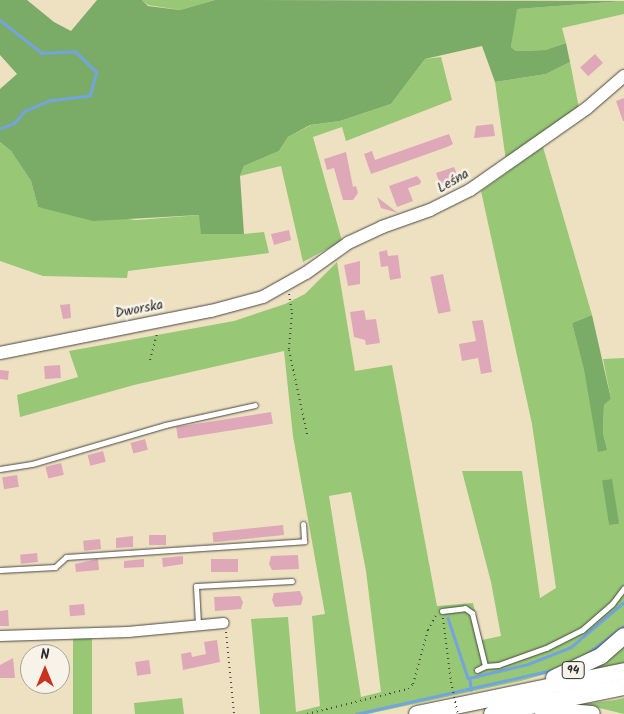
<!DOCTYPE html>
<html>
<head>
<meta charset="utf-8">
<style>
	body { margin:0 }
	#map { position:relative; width:624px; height:714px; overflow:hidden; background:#eee1c1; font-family:Kalam,sans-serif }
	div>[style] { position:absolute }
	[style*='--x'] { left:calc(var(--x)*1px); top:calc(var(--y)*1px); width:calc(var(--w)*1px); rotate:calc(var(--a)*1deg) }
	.green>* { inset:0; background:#98c776; transform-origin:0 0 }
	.forest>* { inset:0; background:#7aac67; transform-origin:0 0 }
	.stream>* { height:2.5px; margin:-1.25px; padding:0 1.25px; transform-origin:1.25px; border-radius:1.25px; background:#73a4dd }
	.building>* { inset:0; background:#dea8b9; transform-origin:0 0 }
	.path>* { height:2px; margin-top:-1px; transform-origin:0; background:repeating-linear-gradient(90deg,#484642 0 1px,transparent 0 5px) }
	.roads { filter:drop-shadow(0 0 1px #484642) drop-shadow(0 0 1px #484642) }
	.service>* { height:5px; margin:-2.5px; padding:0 2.5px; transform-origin:2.5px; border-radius:2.5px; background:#fff }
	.minor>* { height:10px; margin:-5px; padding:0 5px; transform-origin:5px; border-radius:5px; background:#fff }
	.tertiary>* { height:12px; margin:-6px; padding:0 6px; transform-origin:6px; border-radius:6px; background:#fff }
	.trunk>* { height:16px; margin:-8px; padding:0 8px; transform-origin:8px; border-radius:8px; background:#fff }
	.path-bridge>* { height:2px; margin-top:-1px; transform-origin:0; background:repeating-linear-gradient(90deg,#484642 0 1px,transparent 0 5px) }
	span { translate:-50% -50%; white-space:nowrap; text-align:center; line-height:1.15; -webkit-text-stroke:5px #f7f3e8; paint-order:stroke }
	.shield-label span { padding:1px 4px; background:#f7f3e8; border:1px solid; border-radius:4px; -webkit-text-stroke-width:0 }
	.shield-label { font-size:12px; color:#2b2b2b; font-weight:700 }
	.street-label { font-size:14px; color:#2b2b2b }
	.north { position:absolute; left:20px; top:644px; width:50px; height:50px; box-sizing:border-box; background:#f7f3e8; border:1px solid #a5a39c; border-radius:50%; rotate:0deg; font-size:14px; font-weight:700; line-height:20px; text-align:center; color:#2b2b2b }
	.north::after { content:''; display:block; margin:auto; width:18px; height:22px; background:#c8321e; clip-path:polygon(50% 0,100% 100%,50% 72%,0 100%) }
</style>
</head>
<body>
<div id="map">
	<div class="green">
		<div style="clip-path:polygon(142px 0,215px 0,180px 10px,148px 5px)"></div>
		<div style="clip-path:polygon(624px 1px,624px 14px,562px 28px,566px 43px,545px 50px,516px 51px,511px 47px,516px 9px)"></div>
		<div style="clip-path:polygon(441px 57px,452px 100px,346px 141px,342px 127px,313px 137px,342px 241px,303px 262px,281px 166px,240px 176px,244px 166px,279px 151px,288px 137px,311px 125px,340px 121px,391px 104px,425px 59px)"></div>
		<div style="clip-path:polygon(570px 62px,579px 108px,506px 161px,495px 82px,546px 74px)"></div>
		<div style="clip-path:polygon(0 142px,11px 151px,31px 181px,38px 207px,136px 220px,200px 215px,244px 234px,264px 232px,269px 253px,128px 271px,127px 278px,43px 276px,0 261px)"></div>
		<div style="clip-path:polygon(evenodd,543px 147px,592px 315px,572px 323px,607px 450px,603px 433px,604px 405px,611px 399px,603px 359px,624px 358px,624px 629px,605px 646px,553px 672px,521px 681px,368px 714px,260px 714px,251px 619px,288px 617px,296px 712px,320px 706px,312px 616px,325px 614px,293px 436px,284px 351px,134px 385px,20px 417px,17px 395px,78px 377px,69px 351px,234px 321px,285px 304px,305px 294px,337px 262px,355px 371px,392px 365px,437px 606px,473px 603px,482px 640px,501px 636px,491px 582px,462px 471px,522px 471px,540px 598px,556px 588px,532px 424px,481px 191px,543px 147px,351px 492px,366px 571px,381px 692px,361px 697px,329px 496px,351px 492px)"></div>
		<div style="left:73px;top:637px;width:19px;height:77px"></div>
		<div style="clip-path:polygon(624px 642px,624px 663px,582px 671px)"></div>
		<div style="clip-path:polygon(182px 698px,184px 714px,135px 714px,134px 703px)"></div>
		<div style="clip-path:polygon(624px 698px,624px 714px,583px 704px,615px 700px)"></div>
	</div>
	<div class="forest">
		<div style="clip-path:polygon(0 0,27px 0,54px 22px,71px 31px,97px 0,142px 0,148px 6px,180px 10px,215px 0,624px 1px,517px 9px,511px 47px,516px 51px,545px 50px,566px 43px,570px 62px,546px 74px,495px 82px,482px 46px,425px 59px,391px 104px,340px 121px,310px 125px,288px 137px,279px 151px,244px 166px,240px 176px,244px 234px,201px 234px,199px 215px,93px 221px,38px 207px,31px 181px,11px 151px,0 142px,0 89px,17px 74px,0 55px)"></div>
		<div style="clip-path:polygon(592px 315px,611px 399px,604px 405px,603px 433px,607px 450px,598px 452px,584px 369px,572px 323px)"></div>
		<div style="left:612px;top:479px;width:45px;height:10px;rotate:81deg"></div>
	</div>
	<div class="stream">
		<div style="--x:0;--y:20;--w:53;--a:38.2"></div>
		<div style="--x:42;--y:53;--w:33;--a:-3"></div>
		<div style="--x:75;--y:51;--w:30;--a:44"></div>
		<div style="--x:97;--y:72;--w:25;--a:106"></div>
		<div style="--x:90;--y:96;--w:41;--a:173"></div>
		<div style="--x:49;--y:101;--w:26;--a:157"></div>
		<div style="--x:25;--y:111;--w:16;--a:130"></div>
		<div style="--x:15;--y:123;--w:16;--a:158"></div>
		<div style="--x:448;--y:618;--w:63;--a:71.6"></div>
		<div style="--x:588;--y:653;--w:45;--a:-36.9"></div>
		<div style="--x:471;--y:690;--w:12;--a:-99"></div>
		<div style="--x:469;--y:678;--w:61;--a:-13.3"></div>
		<div style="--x:528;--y:664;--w:46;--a:-21.6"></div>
		<div style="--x:571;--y:647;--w:70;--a:-40.3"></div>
		<div style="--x:356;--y:714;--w:202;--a:-12.6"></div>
	</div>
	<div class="building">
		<div style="left:595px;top:54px;width:12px;height:20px;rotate:48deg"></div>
		<div style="clip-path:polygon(624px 98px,624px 121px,623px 121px,616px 101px)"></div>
		<div style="clip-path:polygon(493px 124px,495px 136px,474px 138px,476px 126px)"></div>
		<div style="clip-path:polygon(449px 134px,453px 144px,447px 147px,371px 174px,364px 154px,372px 151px,375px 160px)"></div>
		<div style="clip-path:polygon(346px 152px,353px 187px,356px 186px,358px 193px,353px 200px,343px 200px,334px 168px,327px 170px,324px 159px)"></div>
		<div style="clip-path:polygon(454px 167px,458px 177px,453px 179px,455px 184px,446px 187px,444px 182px,440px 184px,436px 173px)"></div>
		<div style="clip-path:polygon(417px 176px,421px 181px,420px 184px,408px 188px,413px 201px,397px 207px,389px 186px)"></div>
		<div style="clip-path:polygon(377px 197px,398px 213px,381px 208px)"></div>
		<div style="clip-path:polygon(289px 230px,291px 240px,274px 245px,271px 234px)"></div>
		<div style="clip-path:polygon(387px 250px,388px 256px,398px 255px,401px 278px,390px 280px,388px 266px,381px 267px,379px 252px)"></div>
		<div style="clip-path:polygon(360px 261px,360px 284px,348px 286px,344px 265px)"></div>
		<div style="left:443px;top:274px;width:38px;height:13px;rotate:78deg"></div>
		<div style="clip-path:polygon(70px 304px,71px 318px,63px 319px,60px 305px)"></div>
		<div style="clip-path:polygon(364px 310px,366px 320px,376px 319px,380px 343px,366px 345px,365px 340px,354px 337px,350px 312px)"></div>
		<div style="clip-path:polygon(483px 320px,492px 372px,481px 374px,478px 358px,462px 361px,459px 344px,476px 341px,472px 321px)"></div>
		<div style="left:60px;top:365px;width:13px;height:16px;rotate:86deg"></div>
		<div style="left:0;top:370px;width:9px;height:9px;rotate:6deg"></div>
		<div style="left:271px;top:412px;width:12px;height:96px;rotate:81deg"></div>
		<div style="left:145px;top:439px;width:11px;height:15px;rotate:75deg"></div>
		<div style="left:103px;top:451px;width:11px;height:16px;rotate:75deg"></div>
		<div style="left:61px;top:463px;width:12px;height:16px;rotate:76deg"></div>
		<div style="left:17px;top:475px;width:12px;height:15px;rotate:81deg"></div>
		<div style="left:283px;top:525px;width:10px;height:71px;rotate:84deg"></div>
		<div style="left:166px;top:535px;width:10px;height:17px;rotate:90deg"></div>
		<div style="clip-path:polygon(133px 536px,133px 547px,116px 548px,116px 538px)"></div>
		<div style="left:100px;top:539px;width:10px;height:17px;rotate:84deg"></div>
		<div style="left:37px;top:553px;width:9px;height:17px;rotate:84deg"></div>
		<div style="clip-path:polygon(298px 555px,299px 569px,272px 570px,269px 564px,271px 556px)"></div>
		<div style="clip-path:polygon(183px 556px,183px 564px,163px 567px,162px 558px)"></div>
		<div style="clip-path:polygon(98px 559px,99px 570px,76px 572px,75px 564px)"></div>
		<div style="clip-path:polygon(144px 559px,144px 567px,124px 568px,124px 561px)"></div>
		<div style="left:238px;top:559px;width:13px;height:27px;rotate:90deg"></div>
		<div style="clip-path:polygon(300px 591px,303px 598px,301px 605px,275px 607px,272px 600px,274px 593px)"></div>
		<div style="clip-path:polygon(240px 596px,243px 602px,241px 609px,215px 611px,214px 597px)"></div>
		<div style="left:84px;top:604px;width:11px;height:15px;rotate:85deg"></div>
		<div style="clip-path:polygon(8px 610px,9px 626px,0 626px,0 611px)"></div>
		<div style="clip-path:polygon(217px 640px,220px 662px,183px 670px,181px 654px,191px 652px,192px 657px,206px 654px,204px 642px)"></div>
		<div style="clip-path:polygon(13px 658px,15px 678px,0 678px,0 665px)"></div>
		<div style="left:149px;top:660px;width:14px;height:14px;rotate:82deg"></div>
	</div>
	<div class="path">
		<div style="--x:289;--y:294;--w:19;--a:81"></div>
		<div style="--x:292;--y:313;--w:37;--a:95"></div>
		<div style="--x:289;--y:350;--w:86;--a:77.9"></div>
		<div style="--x:150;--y:360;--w:28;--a:-75"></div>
		<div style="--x:443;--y:618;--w:64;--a:82.9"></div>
		<div style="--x:226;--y:632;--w:82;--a:84.4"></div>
		<div style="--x:307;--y:714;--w:104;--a:-13.9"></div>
		<div style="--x:408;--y:689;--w:7;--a:-45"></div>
		<div style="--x:413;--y:684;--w:56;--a:-74.5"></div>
		<div style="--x:428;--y:630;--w:19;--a:-62"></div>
	</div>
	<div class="roads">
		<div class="service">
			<div style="--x:0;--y:469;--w:32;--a:-9"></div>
			<div style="--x:32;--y:464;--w:139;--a:-16.3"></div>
			<div style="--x:165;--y:425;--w:92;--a:-12.5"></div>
			<div style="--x:0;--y:570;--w:55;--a:-3.1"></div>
			<div style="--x:55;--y:567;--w:15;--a:-42"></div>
			<div style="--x:66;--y:557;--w:239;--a:-3.8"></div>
			<div style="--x:304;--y:541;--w:17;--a:-93"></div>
			<div style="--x:442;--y:611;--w:23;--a:-7"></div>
			<div style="--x:465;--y:608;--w:9;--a:36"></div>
			<div style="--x:472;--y:613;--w:55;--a:76.2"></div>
			<div style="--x:485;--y:666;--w:13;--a:-4"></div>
			<div style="--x:498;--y:665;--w:51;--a:-19.5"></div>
			<div style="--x:546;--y:648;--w:40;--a:-26.6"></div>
			<div style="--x:582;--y:630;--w:40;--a:-41"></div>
			<div style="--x:612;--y:604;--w:20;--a:-53"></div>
			<div style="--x:198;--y:624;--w:38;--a:-93"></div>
			<div style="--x:196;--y:586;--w:96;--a:-3"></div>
			<div style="--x:477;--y:670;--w:9;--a:-27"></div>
		</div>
		<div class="minor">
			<div style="--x:0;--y:636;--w:128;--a:-1.8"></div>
			<div style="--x:128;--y:632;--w:96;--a:-5.4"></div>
		</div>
		<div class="tertiary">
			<div style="--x:0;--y:353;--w:215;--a:-11.3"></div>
			<div style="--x:211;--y:311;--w:54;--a:-15.1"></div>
			<div style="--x:263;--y:297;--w:49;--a:-29.2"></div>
			<div style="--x:306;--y:273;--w:52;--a:-35.5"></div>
			<div style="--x:348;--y:243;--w:38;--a:-25"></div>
			<div style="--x:382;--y:227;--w:51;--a:-19.5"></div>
			<div style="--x:430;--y:210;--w:45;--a:-26.6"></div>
			<div style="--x:470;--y:190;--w:143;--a:-35"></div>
			<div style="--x:587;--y:108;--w:49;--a:-40.9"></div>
		</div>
		<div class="trunk">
			<div style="--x:554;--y:678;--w:52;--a:-25.1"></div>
			<div style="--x:601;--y:656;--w:30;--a:-41"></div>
			<div style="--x:542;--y:710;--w:50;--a:4.6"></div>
			<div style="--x:417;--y:714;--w:211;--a:-11.7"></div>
			<div style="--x:492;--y:714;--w:135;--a:-11.6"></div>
		</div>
	</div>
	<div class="path-bridge">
		<div style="--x:451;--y:682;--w:33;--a:78"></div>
	</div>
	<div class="shield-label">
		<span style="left:573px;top:670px">94</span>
	</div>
	<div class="street-label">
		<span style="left:453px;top:181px;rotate:-30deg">Leśna</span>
		<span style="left:139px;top:309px;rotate:-11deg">Dworska</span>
	</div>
	<div class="north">N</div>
</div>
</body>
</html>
